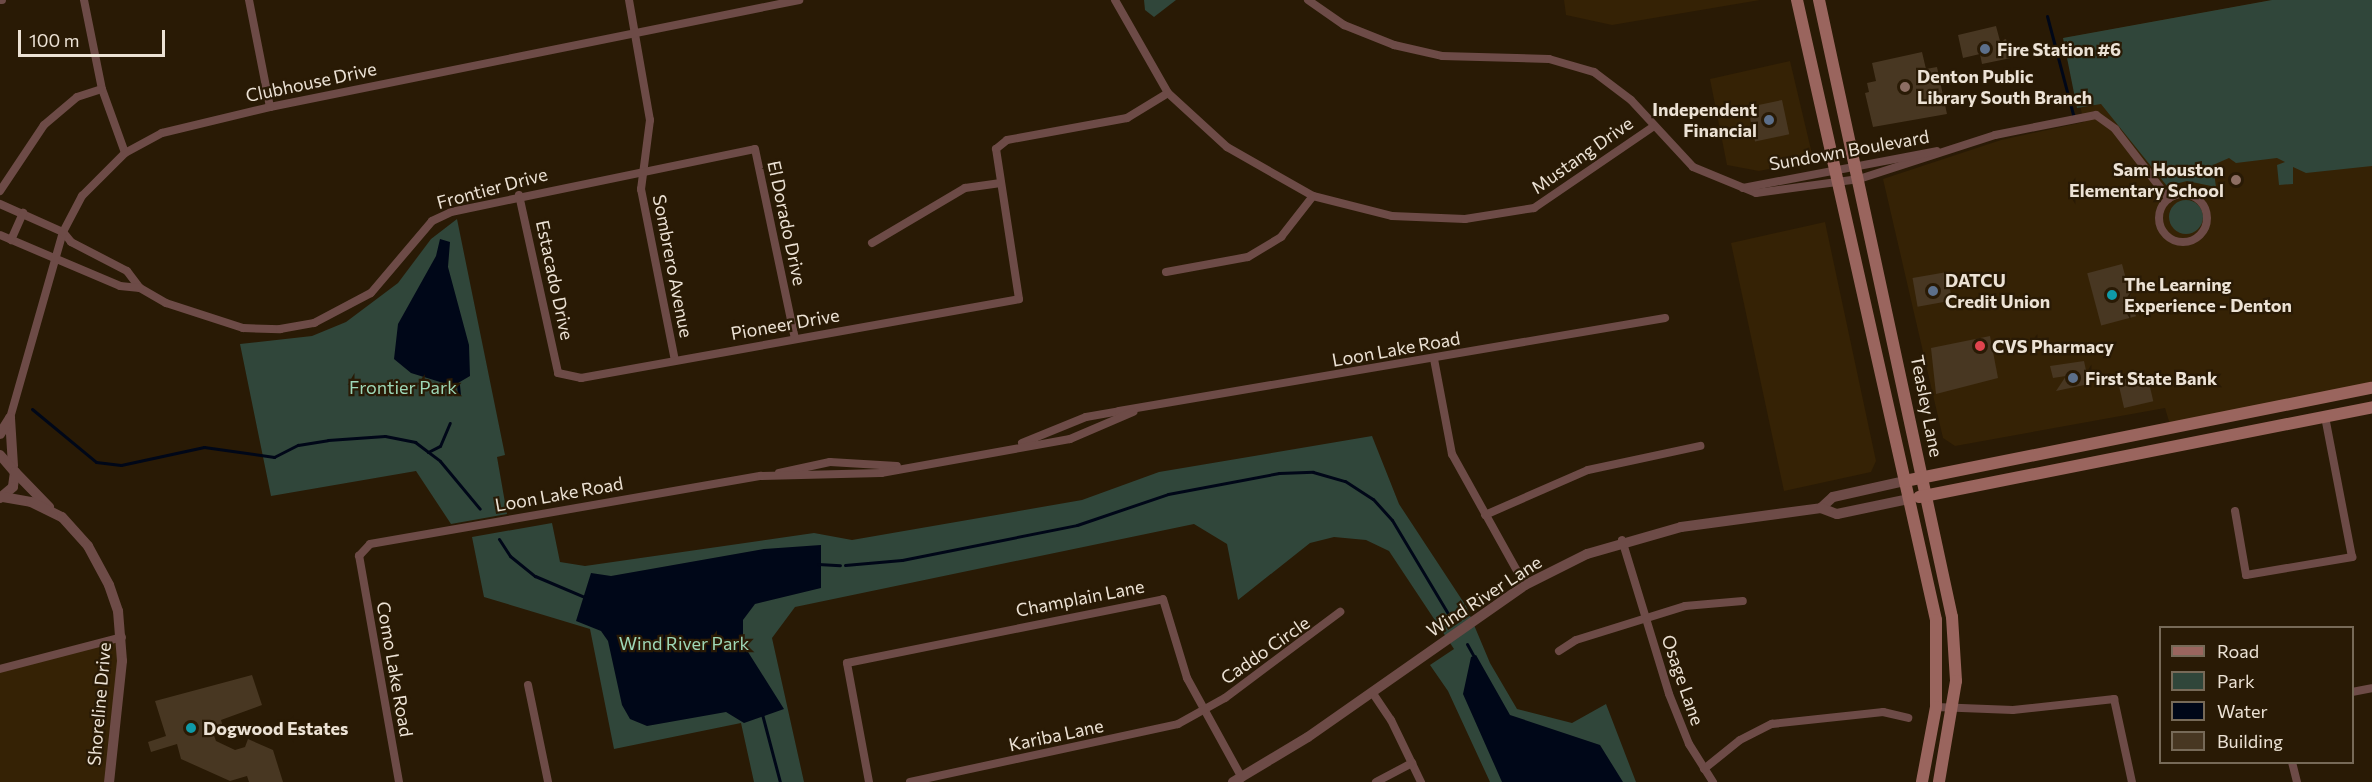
<!DOCTYPE html>
<html>
<head>
<meta charset="utf-8">
<style>
	body { margin:0 }
	#map { position:relative; width:2372px; height:782px; overflow:hidden; background:#291a05; font-family:Commissioner,sans-serif }
	div>[style] { position:absolute }
	[style*='--x'] { left:calc(var(--x)*1px); top:calc(var(--y)*1px); width:calc(var(--w)*1px); rotate:calc(var(--a)*1deg) }
	.built>* { inset:0; background:#352205 }
	.green>* { inset:0; background:#30463a }
	.round { border-radius:50% }
	.water>* { inset:0; background:#000718 }
	.stream>* { height:3px; margin:-1.5px; padding:0 1.5px; transform-origin:1.5px; border-radius:1.5px; background:#000718 }
	.building>* { inset:0; background:#483722; transform-origin:0 0 }
	.minor>* { height:8px; margin:-4px; padding:0 4px; transform-origin:4px; border-radius:4px; background:#6d4b47 }
	.minor>.ring { margin:-4px; padding:0; box-sizing:content-box; background:none; border:8px solid #6d4b47; border-radius:50% }
	.tertiary>* { height:10px; margin:-5px; padding:0 5px; transform-origin:5px; border-radius:5px; background:#6d4b47 }
	.secondary>* { height:12px; margin:-6px; padding:0 6px; transform-origin:6px; border-radius:6px; background:#9a655e }
	.dots>* { width:16px; height:16px; translate:-50% -50%; box-sizing:border-box; border:3px solid #291a05; border-radius:50% }
	span { translate:-50% -50%; white-space:nowrap; text-align:center; line-height:1.15; -webkit-text-stroke:4.5px #291a05; paint-order:stroke }
	.poi-label { font-size:18px; color:#ece2d5; font-weight:700 }
	.left { translate:0 -50%; text-align:left }
	.right { translate:-100% -50%; text-align:right }
	.street-label { font-size:18px; color:#ece2d5 }
	.park-label { font-size:18px; color:#9ed7b7 }
	.legend { position:absolute; left:2159px; top:626px; width:195px; height:138px; box-sizing:border-box; background:#291a05; border:2px solid #776a58; margin:0; padding:8px 10px; list-style:none; font-size:18px; color:#ece2d5 }
	.legend li { display:flex; align-items:center; gap:12px; height:30px }
	.legend b { width:30px; border:2px solid #776a58 }
	.scale { position:absolute; left:18px; top:30px; width:147px; height:27px; box-sizing:border-box; border:3px solid #ece2d5; border-top:0; padding-left:8px; font-size:18px; line-height:21px; white-space:nowrap; color:#ece2d5; -webkit-text-stroke:4px #291a05; paint-order:stroke }
</style>
</head>
<body>
<div id="map">
	<div class="built">
		<div style="clip-path:polygon(1564px 0,1760px 0,1612px 25px,1566px 15px)"></div>
		<div style="clip-path:polygon(2272px 0,2372px 0,2372px 388px,2171px 428px,2165px 408px,1955px 446px,1943px 438px,1883px 179px,2001px 140px,2084px 122px,2063px 38px)"></div>
		<div style="clip-path:polygon(1790px 61px,1812px 154px,1807px 161px,1759px 171px,1727px 165px,1710px 79px)"></div>
		<div style="clip-path:polygon(1825px 222px,1876px 461px,1871px 472px,1784px 491px,1731px 243px)"></div>
		<div style="clip-path:polygon(122px 637px,109px 782px,0 782px,0 669px)"></div>
	</div>
	<div class="green">
		<div style="clip-path:polygon(1144px 0,1176px 0,1154px 17px,1145px 10px)"></div>
		<div style="clip-path:polygon(2272px 0,2372px 0,2372px 166px,2306px 173px,2293px 167px,2293px 184px,2279px 185px,2277px 165px,2285px 162px,2277px 158px,2236px 163px,2229px 158px,2213px 165px,2216px 187px,2187px 181px,2167px 186px,2101px 104px,2077px 108px,2063px 38px)"></div>
		<div class="round" style="left:2169px;top:200px;width:34px;height:34px"></div>
		<div style="clip-path:polygon(457px 219px,505px 455px,497px 457px,507px 514px,451px 524px,416px 471px,271px 496px,240px 344px,312px 336px,346px 322px,398px 283px,431px 239px)"></div>
		<div style="clip-path:polygon(1372px 436px,1399px 504px,1466px 606px,1490px 663px,1517px 709px,1572px 723px,1606px 704px,1636px 782px,1490px 782px,1448px 691px,1430px 665px,1454px 649px,1389px 551px,1366px 540px,1334px 537px,1310px 543px,1238px 600px,1227px 544px,1194px 524px,795px 607px,772px 638px,804px 782px,754px 782px,741px 723px,614px 749px,590px 629px,484px 597px,472px 537px,552px 523px,560px 562px,585px 566px,814px 533px,852px 540px,1082px 500px,1159px 472px)"></div>
	</div>
	<div class="water">
		<div style="clip-path:polygon(440px 239px,450px 242px,448px 267px,469px 345px,470px 376px,453px 386px,411px 373px,394px 359px,398px 324px,436px 256px)"></div>
		<div style="clip-path:polygon(821px 545px,821px 588px,755px 604px,743px 620px,743px 644px,784px 709px,744px 723px,726px 712px,647px 726px,630px 719px,622px 705px,608px 641px,601px 631px,576px 621px,591px 573px,611px 576px,764px 549px)"></div>
		<div style="clip-path:polygon(1476px 655px,1510px 715px,1600px 745px,1623px 782px,1502px 782px,1463px 694px,1471px 657px)"></div>
	</div>
	<div class="stream">
		<div style="--x:2047;--y:16;--w:106;--a:75.2"></div>
		<div style="--x:458;--y:385;--w:9;--a:84"></div>
		<div style="--x:32;--y:409;--w:83;--a:39.6"></div>
		<div style="--x:96;--y:462;--w:25;--a:7"></div>
		<div style="--x:121;--y:465;--w:85;--a:-12.2"></div>
		<div style="--x:204;--y:447;--w:71;--a:8.1"></div>
		<div style="--x:274;--y:457;--w:27;--a:-27"></div>
		<div style="--x:298;--y:445;--w:30;--a:-9"></div>
		<div style="--x:328;--y:440;--w:57;--a:-4"></div>
		<div style="--x:385;--y:436;--w:31;--a:11"></div>
		<div style="--x:415;--y:442;--w:31;--a:37"></div>
		<div style="--x:440;--y:461;--w:62;--a:50.2"></div>
		<div style="--x:428;--y:452;--w:13;--a:-27"></div>
		<div style="--x:440;--y:446;--w:25;--a:-67"></div>
		<div style="--x:499;--y:539;--w:20;--a:57"></div>
		<div style="--x:510;--y:556;--w:32;--a:39"></div>
		<div style="--x:535;--y:576;--w:56;--a:22.9"></div>
		<div style="--x:818;--y:564;--w:22;--a:3"></div>
		<div style="--x:845;--y:565;--w:57;--a:-5"></div>
		<div style="--x:902;--y:560;--w:178;--a:-11.3"></div>
		<div style="--x:1077;--y:525;--w:96;--a:-18.8"></div>
		<div style="--x:1168;--y:494;--w:113;--a:-10.7"></div>
		<div style="--x:1279;--y:473;--w:34;--a:-2"></div>
		<div style="--x:1313;--y:472;--w:33;--a:16"></div>
		<div style="--x:1345;--y:481;--w:33;--a:33"></div>
		<div style="--x:1373;--y:499;--w:28;--a:48"></div>
		<div style="--x:1392;--y:520;--w:113;--a:59.1"></div>
		<div style="--x:1467;--y:644;--w:13;--a:61"></div>
		<div style="--x:762;--y:714;--w:70;--a:75.2"></div>
	</div>
	<div class="building">
		<div style="clip-path:polygon(1996px 26px,2000px 41px,2006px 39px,2011px 58px,1982px 64px,1980px 54px,1963px 58px,1958px 35px)"></div>
		<div style="clip-path:polygon(1922px 52px,1926px 69px,1937px 67px,1947px 114px,1873px 127px,1865px 93px,1869px 92px,1867px 83px,1876px 81px,1872px 63px)"></div>
		<div style="left:1782px;top:100px;width:35px;height:35px;rotate:78deg"></div>
		<div style="left:2122px;top:264px;width:54px;height:36px;rotate:75deg"></div>
		<div style="left:1947px;top:272px;width:29px;height:35px;rotate:80deg"></div>
		<div style="clip-path:polygon(1990px 336px,1998px 378px,1936px 394px,1931px 348px)"></div>
		<div style="clip-path:polygon(2084px 361px,2089px 384px,2056px 391px,2066px 376px,2053px 378px,2050px 366px)"></div>
		<div style="left:2147px;top:374px;width:28px;height:30px;rotate:77deg"></div>
		<div style="clip-path:polygon(252px 675px,262px 705px,221px 720px,223px 727px,212px 730px,216px 741px,235px 750px,245px 747px,248px 739px,273px 750px,283px 782px,249px 782px,247px 776px,230px 781px,181px 759px,177px 744px,151px 752px,148px 742px,166px 736px,155px 701px)"></div>
	</div>
	<div class="minor">
		<div style="--x:0;--y:0;--w:2;--a:0"></div>
		<div style="--x:84;--y:0;--w:91;--a:78.6"></div>
		<div style="--x:102;--y:89;--w:68;--a:70.2"></div>
		<div style="--x:249;--y:0;--w:109;--a:78.9"></div>
		<div style="--x:629;--y:0;--w:122;--a:80.1"></div>
		<div style="--x:650;--y:120;--w:70;--a:97.4"></div>
		<div style="--x:641;--y:189;--w:175;--a:78.8"></div>
		<div style="--x:1115;--y:0;--w:107;--a:60.3"></div>
		<div style="--x:1168;--y:93;--w:80;--a:42.5"></div>
		<div style="--x:1227;--y:147;--w:99;--a:29.7"></div>
		<div style="--x:1313;--y:196;--w:81;--a:14.2"></div>
		<div style="--x:1392;--y:216;--w:73;--a:2.4"></div>
		<div style="--x:1465;--y:219;--w:70;--a:-9.1"></div>
		<div style="--x:1534;--y:208;--w:145;--a:-34.3"></div>
		<div style="--x:1308;--y:0;--w:44;--a:34.8"></div>
		<div style="--x:1344;--y:25;--w:54;--a:21.8"></div>
		<div style="--x:1394;--y:45;--w:49;--a:12.9"></div>
		<div style="--x:1442;--y:56;--w:107;--a:1.6"></div>
		<div style="--x:1549;--y:59;--w:47;--a:16.1"></div>
		<div style="--x:1594;--y:72;--w:46;--a:37.1"></div>
		<div style="--x:1631;--y:100;--w:91;--a:47.2"></div>
		<div style="--x:1693;--y:167;--w:68;--a:22.4"></div>
		<div style="--x:1756;--y:193;--w:104;--a:-7.7"></div>
		<div style="--x:1859;--y:179;--w:143;--a:-17.9"></div>
		<div style="--x:1995;--y:135;--w:103;--a:-11.2"></div>
		<div style="--x:2096;--y:115;--w:24;--a:36"></div>
		<div style="--x:2115;--y:129;--w:88;--a:52.4"></div>
		<div style="--x:1743;--y:188;--w:197;--a:-10.8"></div>
		<div style="--x:0;--y:191;--w:79;--a:-56.3"></div>
		<div style="--x:44;--y:125;--w:43;--a:-40.3"></div>
		<div style="--x:77;--y:97;--w:26;--a:-18"></div>
		<div class="ring" style="left:2159px;top:194px;width:40px;height:40px"></div>
		<div style="--x:519;--y:195;--w:182;--a:77.6"></div>
		<div style="--x:558;--y:373;--w:24;--a:12"></div>
		<div style="--x:581;--y:378;--w:445;--a:-10.2"></div>
		<div style="--x:1019;--y:299;--w:152;--a:-98.7"></div>
		<div style="--x:996;--y:149;--w:14;--a:-39"></div>
		<div style="--x:1007;--y:140;--w:122;--a:-10.4"></div>
		<div style="--x:1127;--y:118;--w:48;--a:-31.4"></div>
		<div style="--x:0;--y:204;--w:69;--a:24"></div>
		<div style="--x:63;--y:232;--w:13;--a:51"></div>
		<div style="--x:71;--y:242;--w:63;--a:27.4"></div>
		<div style="--x:127;--y:271;--w:21;--a:53"></div>
		<div style="--x:140;--y:288;--w:30;--a:30"></div>
		<div style="--x:166;--y:303;--w:81;--a:18"></div>
		<div style="--x:243;--y:328;--w:37;--a:2"></div>
		<div style="--x:280;--y:329;--w:35;--a:-10"></div>
		<div style="--x:314;--y:323;--w:64;--a:-27.8"></div>
		<div style="--x:371;--y:293;--w:94;--a:-49.7"></div>
		<div style="--x:432;--y:221;--w:21;--a:-25"></div>
		<div style="--x:451;--y:212;--w:310;--a:-11.7"></div>
		<div style="--x:755;--y:149;--w:194;--a:78.1"></div>
		<div style="--x:0;--y:235;--w:130;--a:23"></div>
		<div style="--x:120;--y:286;--w:20;--a:6"></div>
		<div style="--x:11;--y:240;--w:30;--a:-66"></div>
		<div style="--x:872;--y:243;--w:108;--a:-30.6"></div>
		<div style="--x:965;--y:188;--w:36;--a:-8"></div>
		<div style="--x:1166;--y:272;--w:83;--a:-10.4"></div>
		<div style="--x:1248;--y:257;--w:39;--a:-31"></div>
		<div style="--x:1281;--y:237;--w:52;--a:-52"></div>
		<div style="--x:1434;--y:359;--w:97;--a:79.3"></div>
		<div style="--x:1452;--y:454;--w:150;--a:60.9"></div>
		<div style="--x:10;--y:418;--w:193;--a:-74.1"></div>
		<div style="--x:63;--y:232;--w:41;--a:-62.2"></div>
		<div style="--x:82;--y:196;--w:61;--a:-45"></div>
		<div style="--x:125;--y:153;--w:42;--a:-28.4"></div>
		<div style="--x:162;--y:133;--w:111;--a:-13.5"></div>
		<div style="--x:270;--y:107;--w:540;--a:-11.43"></div>
		<div style="--x:1022;--y:443;--w:69;--a:-22.1"></div>
		<div style="--x:1086;--y:417;--w:34;--a:-10"></div>
		<div style="--x:1119;--y:411;--w:554;--a:-9.67"></div>
		<div style="--x:779;--y:473;--w:52;--a:-12.2"></div>
		<div style="--x:830;--y:462;--w:67;--a:3.4"></div>
		<div style="--x:2235;--y:511;--w:65;--a:80.2"></div>
		<div style="--x:2246;--y:575;--w:108;--a:-9.6"></div>
		<div style="--x:2352;--y:557;--w:143;--a:-100.9"></div>
		<div style="--x:1485;--y:515;--w:112;--a:-23.6"></div>
		<div style="--x:1588;--y:470;--w:115;--a:-12.1"></div>
		<div style="--x:1622;--y:540;--w:161;--a:73"></div>
		<div style="--x:1669;--y:694;--w:54;--a:68.2"></div>
		<div style="--x:1689;--y:744;--w:45;--a:57.7"></div>
		<div style="--x:1559;--y:651;--w:20;--a:-33"></div>
		<div style="--x:1576;--y:640;--w:114;--a:-17.3"></div>
		<div style="--x:1685;--y:606;--w:58;--a:-4.9"></div>
		<div style="--x:0;--y:669;--w:126;--a:-14.7"></div>
		<div style="--x:528;--y:685;--w:99;--a:78.3"></div>
		<div style="--x:1372;--y:692;--w:34;--a:56"></div>
		<div style="--x:1391;--y:720;--w:69;--a:64.2"></div>
		<div style="--x:2352;--y:692;--w:20;--a:-11"></div>
		<div style="--x:1936;--y:707;--w:77;--a:2.2"></div>
		<div style="--x:2013;--y:710;--w:102;--a:-6.2"></div>
		<div style="--x:2114;--y:699;--w:85;--a:77.8"></div>
		<div style="--x:2292;--y:762;--w:21;--a:76"></div>
		<div style="--x:1704;--y:769;--w:46;--a:-38.9"></div>
		<div style="--x:1740;--y:740;--w:36;--a:-27"></div>
		<div style="--x:1772;--y:724;--w:112;--a:-6.2"></div>
		<div style="--x:1883;--y:712;--w:26;--a:13"></div>
		<div style="--x:399;--y:782;--w:230;--a:-100"></div>
		<div style="--x:359;--y:556;--w:16;--a:-47"></div>
		<div style="--x:370;--y:544;--w:397;--a:-9.9"></div>
		<div style="--x:761;--y:476;--w:120;--a:-1.4"></div>
		<div style="--x:881;--y:473;--w:192;--a:-10.2"></div>
		<div style="--x:1070;--y:439;--w:69;--a:-23.2"></div>
		<div style="--x:869;--y:782;--w:121;--a:-100.5"></div>
		<div style="--x:847;--y:663;--w:322;--a:-11.4"></div>
		<div style="--x:1163;--y:599;--w:83;--a:73.1"></div>
		<div style="--x:1187;--y:678;--w:114;--a:61.2"></div>
		<div style="--x:910;--y:782;--w:274;--a:-12.2"></div>
		<div style="--x:1178;--y:724;--w:54;--a:-29"></div>
		<div style="--x:1225;--y:698;--w:144;--a:-36.8"></div>
		<div style="--x:1376;--y:782;--w:41;--a:-27.8"></div>
	</div>
	<div class="tertiary">
		<div style="--x:10;--y:418;--w:48;--a:86.4"></div>
		<div style="--x:0;--y:434;--w:19;--a:-58"></div>
		<div style="--x:0;--y:455;--w:23;--a:49"></div>
		<div style="--x:15;--y:472;--w:15;--a:98"></div>
		<div style="--x:13;--y:487;--w:17;--a:140"></div>
		<div style="--x:15;--y:472;--w:49;--a:45.8"></div>
		<div style="--x:3;--y:497;--w:28;--a:10"></div>
		<div style="--x:31;--y:502;--w:34;--a:26"></div>
		<div style="--x:62;--y:517;--w:39;--a:48"></div>
		<div style="--x:88;--y:546;--w:44;--a:61.7"></div>
		<div style="--x:109;--y:585;--w:28;--a:71"></div>
		<div style="--x:118;--y:611;--w:50;--a:85.4"></div>
		<div style="--x:122;--y:661;--w:122;--a:96.1"></div>
		<div style="--x:1821;--y:508;--w:16;--a:-43"></div>
		<div style="--x:1833;--y:497;--w:74;--a:-12.5"></div>
		<div style="--x:1233;--y:782;--w:87;--a:-31"></div>
		<div style="--x:1308;--y:737;--w:265;--a:-35"></div>
		<div style="--x:1525;--y:585;--w:69;--a:-26.6"></div>
		<div style="--x:1587;--y:554;--w:98;--a:-16"></div>
		<div style="--x:1681;--y:527;--w:141;--a:-7.7"></div>
		<div style="--x:1821;--y:508;--w:17;--a:21"></div>
		<div style="--x:1837;--y:514;--w:74;--a:-11.8"></div>
	</div>
	<div class="secondary">
		<div style="--x:1797;--y:0;--w:635;--a:77.36"></div>
		<div style="--x:1936;--y:620;--w:87;--a:90"></div>
		<div style="--x:1936;--y:707;--w:76;--a:100.6"></div>
		<div style="--x:1819;--y:0;--w:631;--a:77.84"></div>
		<div style="--x:1952;--y:617;--w:64;--a:86.4"></div>
		<div style="--x:1956;--y:681;--w:102;--a:99.6"></div>
		<div style="--x:1905;--y:481;--w:476;--a:-11.3"></div>
		<div style="--x:1919;--y:497;--w:462;--a:-11.2"></div>
	</div>
	<div class="dots">
		<div style="left:1985px;top:49px;background:#5c6f8a"></div>
		<div style="left:1905px;top:87px;background:#8d6e63"></div>
		<div style="left:1769px;top:120px;background:#5c6f8a"></div>
		<div style="left:2236px;top:180px;background:#8d6e63"></div>
		<div style="left:1933px;top:291px;background:#5c6f8a"></div>
		<div style="left:2112px;top:295px;background:#0f9aa8"></div>
		<div style="left:1980px;top:346px;background:#e0444e"></div>
		<div style="left:2073px;top:378px;background:#5c6f8a"></div>
		<div style="left:191px;top:728px;background:#0f9aa8"></div>
	</div>
	<div class="poi-label">
		<span class="left" style="left:1997px;top:49px">Fire Station #6</span>
		<span class="left" style="left:1917px;top:87px">Denton Public<br>Library South Branch</span>
		<span class="right" style="left:1757px;top:120px">Independent<br>Financial</span>
		<span class="right" style="left:2224px;top:180px">Sam Houston<br>Elementary School</span>
		<span class="left" style="left:1945px;top:291px">DATCU<br>Credit Union</span>
		<span class="left" style="left:2124px;top:295px">The Learning<br>Experience - Denton</span>
		<span class="left" style="left:1992px;top:346px">CVS Pharmacy</span>
		<span class="left" style="left:2085px;top:378px">First State Bank</span>
		<span class="left" style="left:203px;top:728px">Dogwood Estates</span>
	</div>
	<div class="street-label">
		<span style="left:311px;top:82px;rotate:-12deg">Clubhouse Drive</span>
		<span style="left:1849px;top:150px;rotate:-10deg">Sundown Boulevard</span>
		<span style="left:1582px;top:155px;rotate:-35deg">Mustang Drive</span>
		<span style="left:492px;top:188px;rotate:-15deg">Frontier Drive</span>
		<span style="left:787px;top:223px;rotate:78deg">El Dorado Drive</span>
		<span style="left:673px;top:266px;rotate:79deg">Sombrero Avenue</span>
		<span style="left:555px;top:280px;rotate:78deg">Estacado Drive</span>
		<span style="left:785px;top:324px;rotate:-10deg">Pioneer Drive</span>
		<span style="left:1396px;top:349px;rotate:-10deg">Loon Lake Road</span>
		<span style="left:1927px;top:406px;rotate:79deg">Teasley Lane</span>
		<span style="left:559px;top:494px;rotate:-10deg">Loon Lake Road</span>
		<span style="left:1484px;top:596px;rotate:-33deg">Wind River Lane</span>
		<span style="left:1080px;top:598px;rotate:-11deg">Champlain Lane</span>
		<span style="left:1265px;top:650px;rotate:-35deg">Caddo Circle</span>
		<span style="left:395px;top:669px;rotate:80deg">Como Lake Road</span>
		<span style="left:1683px;top:680px;rotate:71deg">Osage Lane</span>
		<span style="left:99px;top:704px;rotate:-85deg">Shoreline Drive</span>
		<span style="left:1056px;top:735px;rotate:-12deg">Kariba Lane</span>
	</div>
	<div class="park-label">
		<span style="left:403px;top:387px">Frontier Park</span>
		<span style="left:684px;top:643px">Wind River Park</span>
	</div>
	<ul class="legend">
	<li><b style="height:8px;background:#9a655e"></b>Road</li>
	<li><b style="height:16px;background:#30463a"></b>Park</li>
	<li><b style="height:16px;background:#000718"></b>Water</li>
	<li><b style="height:16px;background:#483722"></b>Building</li>
	</ul>
	<div class="scale">100 m</div>
</div>
</body>
</html>
